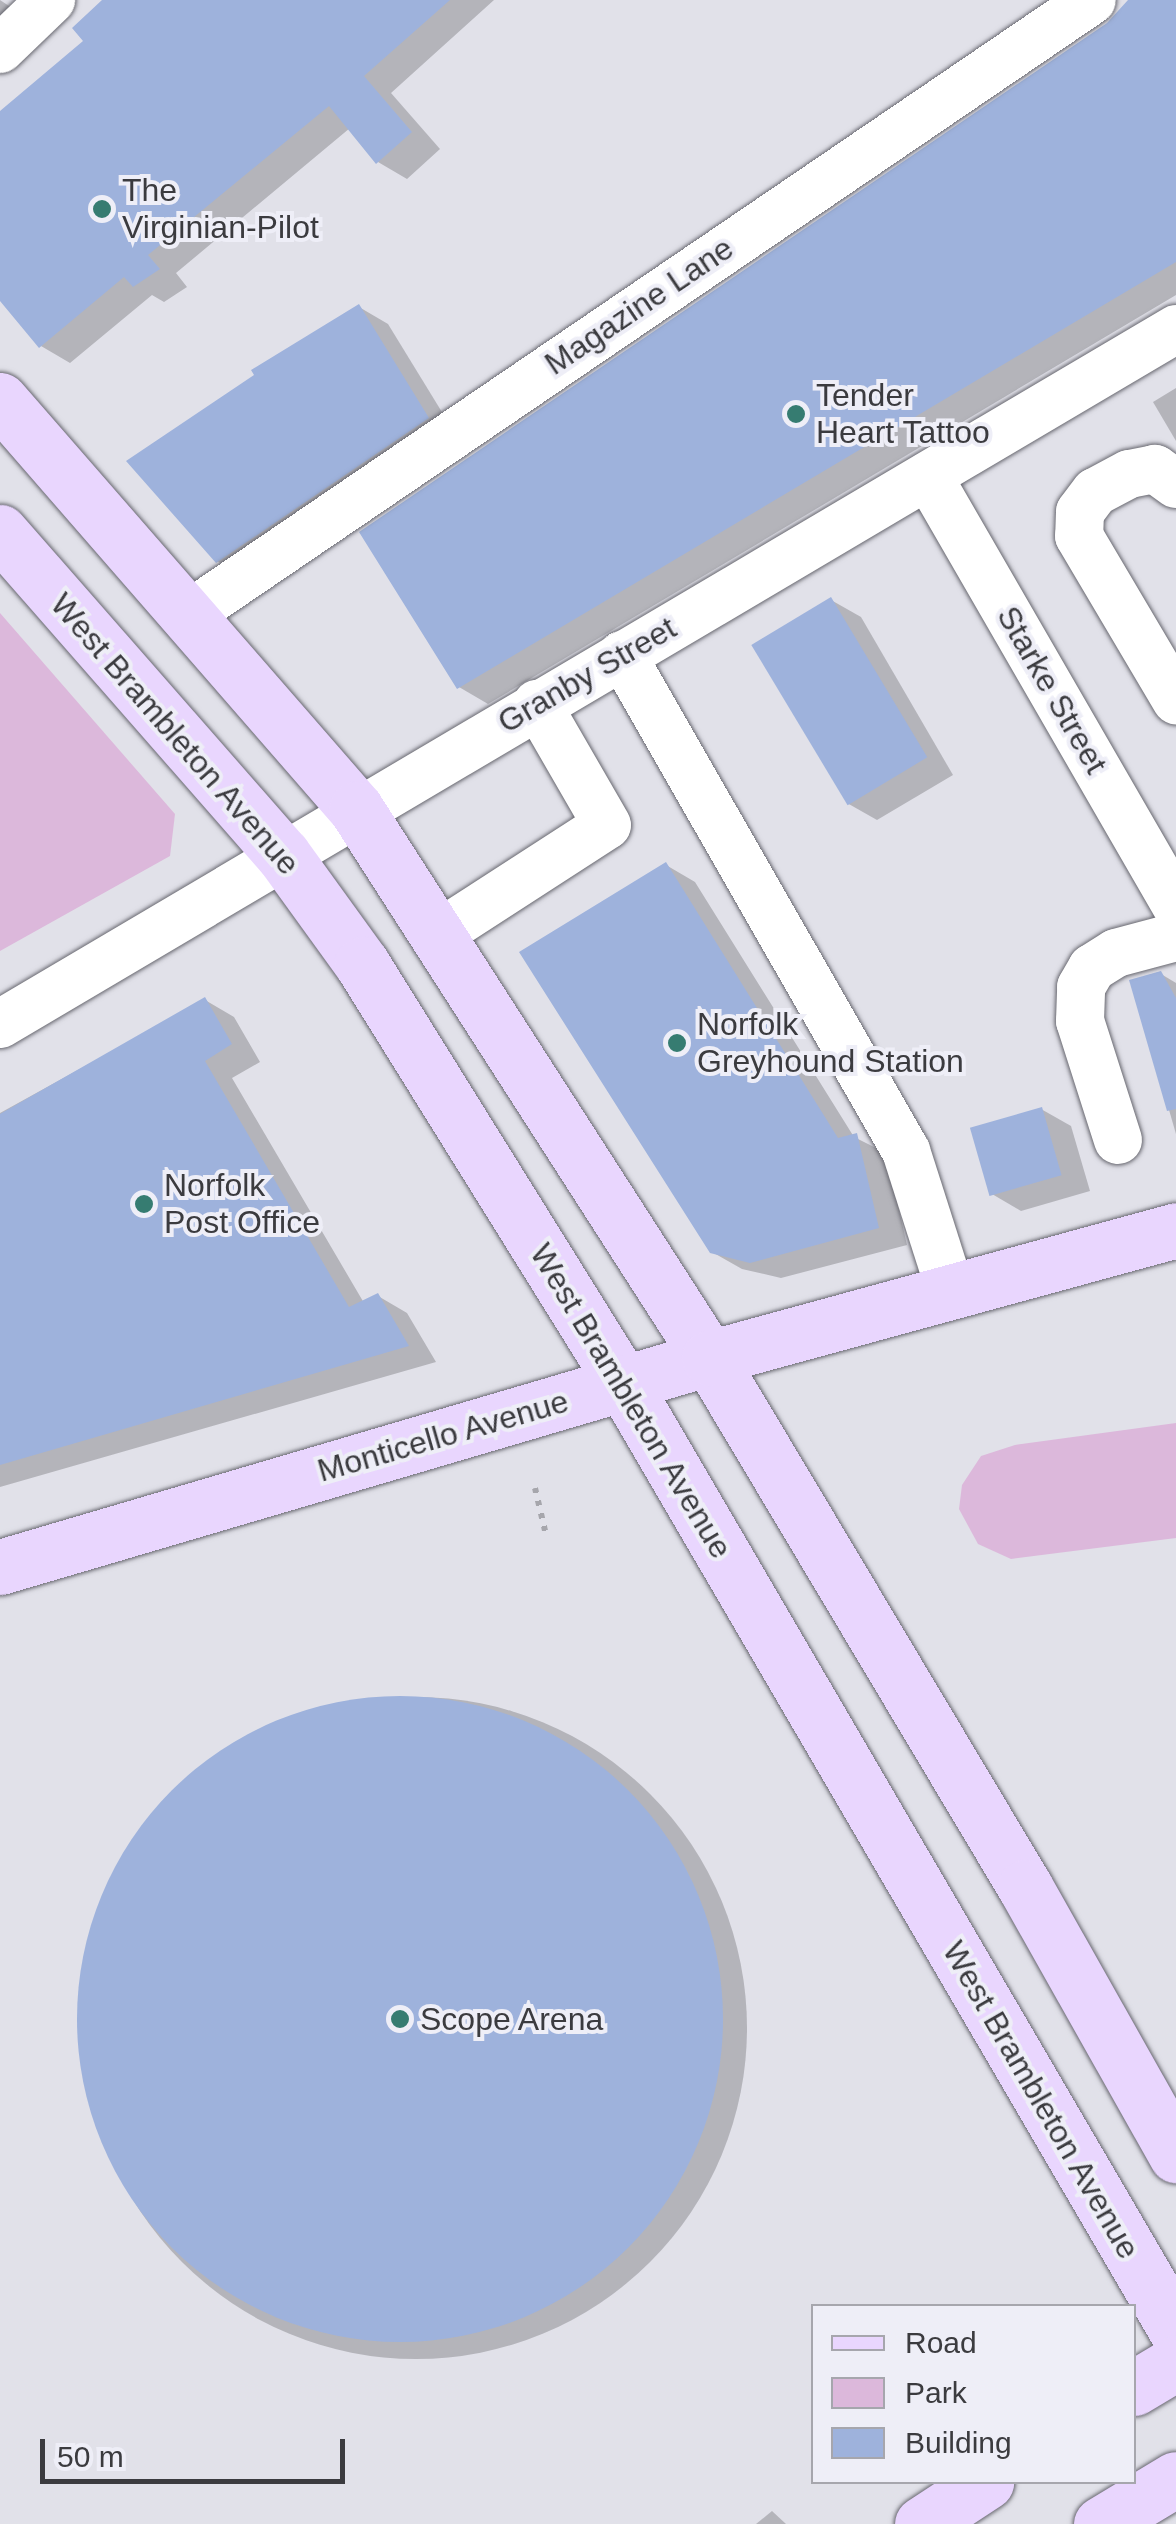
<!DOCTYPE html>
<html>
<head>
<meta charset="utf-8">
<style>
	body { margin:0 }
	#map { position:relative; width:1176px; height:2524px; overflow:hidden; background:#e1e1e9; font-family:Helvetica,sans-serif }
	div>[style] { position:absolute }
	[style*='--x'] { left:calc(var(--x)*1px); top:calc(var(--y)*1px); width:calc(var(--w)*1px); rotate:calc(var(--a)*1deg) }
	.green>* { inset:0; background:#dcb8db }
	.shadow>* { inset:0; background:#0003 }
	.round { border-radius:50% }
	.building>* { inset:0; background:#9eb2dc; transform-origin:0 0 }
	.path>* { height:6px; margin-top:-3px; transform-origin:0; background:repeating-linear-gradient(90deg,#a6a6ac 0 5px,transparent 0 13px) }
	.roads { filter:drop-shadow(0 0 2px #67676f) drop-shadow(0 0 2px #67676f) }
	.minor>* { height:48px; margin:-24px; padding:0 24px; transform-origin:24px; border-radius:24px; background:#fff }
	.major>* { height:55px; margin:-27.5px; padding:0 27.5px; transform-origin:27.5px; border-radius:27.5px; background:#e9d6fe }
	.dots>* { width:28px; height:28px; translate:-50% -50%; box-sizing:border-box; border:5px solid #eeeef7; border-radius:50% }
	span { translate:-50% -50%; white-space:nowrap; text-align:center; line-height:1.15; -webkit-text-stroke:8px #eeeef7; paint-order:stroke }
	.poi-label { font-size:32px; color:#3b3b3f }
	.left { translate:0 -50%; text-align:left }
	.street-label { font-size:32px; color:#3b3b3f }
	.legend { position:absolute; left:811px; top:2304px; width:325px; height:180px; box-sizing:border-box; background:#eeeef7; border:2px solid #a6a6ad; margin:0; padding:12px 18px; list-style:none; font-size:30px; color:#3b3b3f }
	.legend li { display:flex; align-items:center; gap:20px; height:50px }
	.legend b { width:50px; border:2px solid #a6a6ad }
	.scale { position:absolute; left:40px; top:2439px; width:305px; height:45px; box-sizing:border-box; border:5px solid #3b3b3f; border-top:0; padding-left:12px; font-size:30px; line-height:35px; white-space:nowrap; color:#3b3b3f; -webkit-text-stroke:8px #eeeef7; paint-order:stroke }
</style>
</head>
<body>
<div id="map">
	<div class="green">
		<div style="clip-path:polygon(0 613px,175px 814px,170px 856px,0 951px)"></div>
		<div style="clip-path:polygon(1176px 1423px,1176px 1538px,1011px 1559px,978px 1544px,959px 1509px,962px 1485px,981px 1456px,1015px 1445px)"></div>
	</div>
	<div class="shadow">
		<div style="clip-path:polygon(0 0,21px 14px,0 35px)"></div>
		<div style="clip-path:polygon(105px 0,494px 0,391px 93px,440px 149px,407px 179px,378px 162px,350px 128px,176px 273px,187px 287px,164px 302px,152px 295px,70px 363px,41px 346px,0 297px,0 114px,87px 42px)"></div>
		<div style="clip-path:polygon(1133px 0,1176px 0,1176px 295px,488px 704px,459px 687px)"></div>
		<div style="clip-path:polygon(359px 307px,388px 324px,456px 435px,246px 578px,217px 561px)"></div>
		<div style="clip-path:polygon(1176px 388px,1176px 441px,1153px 402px)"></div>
		<div style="clip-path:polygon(831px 600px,861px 617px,953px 775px,877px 820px,847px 803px)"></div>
		<div style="clip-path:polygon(666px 865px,695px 882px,854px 1137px,886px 1153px,907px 1245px,781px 1278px,742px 1269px,712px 1252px)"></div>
		<div style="clip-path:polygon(1161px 974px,1176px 983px,1176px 1134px,1132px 982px)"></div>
		<div style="clip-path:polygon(205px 1000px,234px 1017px,260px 1062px,232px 1078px,364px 1303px,378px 1296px,407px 1313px,436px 1362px,0 1487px,0 1113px)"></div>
		<div style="clip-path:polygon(1041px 1109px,1071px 1126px,1090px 1191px,1021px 1211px,992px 1194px)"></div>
		<div class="round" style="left:85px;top:1697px;width:662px;height:662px"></div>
		<div style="clip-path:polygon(772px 2511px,786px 2524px,756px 2524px)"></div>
	</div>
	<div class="building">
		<div style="clip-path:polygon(102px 0,450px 0,364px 76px,412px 132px,376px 164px,329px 106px,148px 255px,160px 269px,133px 287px,124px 277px,39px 348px,0 301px,0 111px,83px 41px,72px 28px)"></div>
		<div style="clip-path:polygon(1128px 0,1176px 0,1176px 262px,457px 689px,359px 532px,1107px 23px)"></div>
		<div style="clip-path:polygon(359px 304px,429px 418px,216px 563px,126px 461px,254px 375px,251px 370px)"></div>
		<div style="left:831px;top:597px;width:187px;height:93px;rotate:59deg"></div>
		<div style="clip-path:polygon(666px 862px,838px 1138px,857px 1133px,879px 1228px,750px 1263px,710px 1253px,519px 952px)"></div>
		<div style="clip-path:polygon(1161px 971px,1176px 998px,1176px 1109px,1167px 1111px,1129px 980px)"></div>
		<div style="clip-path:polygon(205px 997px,232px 1044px,205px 1061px,349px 1307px,378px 1293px,409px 1346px,0 1465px,0 1114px)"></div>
		<div style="left:1042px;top:1107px;width:71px;height:75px;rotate:74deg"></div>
		<div class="round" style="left:77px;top:1696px;width:646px;height:646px"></div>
	</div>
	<div class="path">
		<div style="--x:535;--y:1488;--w:48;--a:76.8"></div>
	</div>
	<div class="roads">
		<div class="minor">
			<div style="--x:0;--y:49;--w:71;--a:-43.9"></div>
			<div style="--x:928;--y:476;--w:496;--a:60"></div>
			<div style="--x:1176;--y:484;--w:26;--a:-144"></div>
			<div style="--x:1155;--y:469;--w:26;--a:169"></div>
			<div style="--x:1129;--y:474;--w:38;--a:152"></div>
			<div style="--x:1095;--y:492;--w:25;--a:127"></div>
			<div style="--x:1080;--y:512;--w:24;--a:92"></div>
			<div style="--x:1079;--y:536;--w:191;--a:59.4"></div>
			<div style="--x:188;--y:615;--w:1093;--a:-34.23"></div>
			<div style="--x:622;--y:655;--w:572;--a:60.21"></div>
			<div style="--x:906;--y:1151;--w:148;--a:72.3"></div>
			<div style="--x:437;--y:935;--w:202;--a:-32.9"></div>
			<div style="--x:607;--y:825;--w:140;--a:-120"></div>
			<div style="--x:0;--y:1024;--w:1366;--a:-30.58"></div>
			<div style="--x:1118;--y:1140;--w:125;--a:-107.7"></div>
			<div style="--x:1080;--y:1021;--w:34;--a:-88"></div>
			<div style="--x:1081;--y:987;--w:22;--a:-60"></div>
			<div style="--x:1092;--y:968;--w:28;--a:-32"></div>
			<div style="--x:1116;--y:953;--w:62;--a:-14.9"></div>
		</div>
		<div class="major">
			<div style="--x:0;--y:400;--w:542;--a:48.96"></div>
			<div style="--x:356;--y:809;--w:653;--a:57.26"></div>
			<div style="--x:709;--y:1358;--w:616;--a:59.15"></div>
			<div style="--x:1025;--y:1887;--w:308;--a:60.6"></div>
			<div style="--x:0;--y:532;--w:429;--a:48.8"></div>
			<div style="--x:283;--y:855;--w:135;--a:54.1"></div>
			<div style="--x:362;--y:964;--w:494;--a:58.1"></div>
			<div style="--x:623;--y:1383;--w:1097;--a:59.72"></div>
			<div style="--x:0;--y:1567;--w:739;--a:-16.42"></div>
			<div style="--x:709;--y:1358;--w:484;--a:-15.3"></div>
			<div style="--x:1134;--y:2388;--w:49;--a:-30.8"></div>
			<div style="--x:922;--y:2524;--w:77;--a:-33.3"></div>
			<div style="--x:1101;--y:2524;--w:87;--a:-31"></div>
		</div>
	</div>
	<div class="dots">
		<div style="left:102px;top:209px;background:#367c71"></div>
		<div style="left:796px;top:414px;background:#367c71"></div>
		<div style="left:677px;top:1043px;background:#367c71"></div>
		<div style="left:144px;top:1204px;background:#367c71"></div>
		<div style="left:400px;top:2019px;background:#367c71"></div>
	</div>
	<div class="poi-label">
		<span class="left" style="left:122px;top:209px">The<br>Virginian-Pilot</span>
		<span class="left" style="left:816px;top:414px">Tender<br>Heart Tattoo</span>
		<span class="left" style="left:697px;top:1043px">Norfolk<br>Greyhound Station</span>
		<span class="left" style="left:164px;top:1204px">Norfolk<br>Post Office</span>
		<span class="left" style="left:420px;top:2019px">Scope Arena</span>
	</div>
	<div class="street-label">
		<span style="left:639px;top:306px;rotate:-34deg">Magazine Lane</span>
		<span style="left:587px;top:675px;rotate:-30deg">Granby Street</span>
		<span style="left:1052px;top:690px;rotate:60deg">Starke Street</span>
		<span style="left:175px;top:734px;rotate:49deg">West Brambleton Avenue</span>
		<span style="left:631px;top:1401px;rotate:59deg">West Brambleton Avenue</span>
		<span style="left:443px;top:1436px;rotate:-16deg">Monticello Avenue</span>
		<span style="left:1041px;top:2100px;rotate:60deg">West Brambleton Avenue</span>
	</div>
	<ul class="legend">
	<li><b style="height:12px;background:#e9d6fe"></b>Road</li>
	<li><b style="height:28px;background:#dcb8db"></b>Park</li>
	<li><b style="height:28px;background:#9eb2dc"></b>Building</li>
	</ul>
	<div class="scale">50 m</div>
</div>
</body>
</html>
